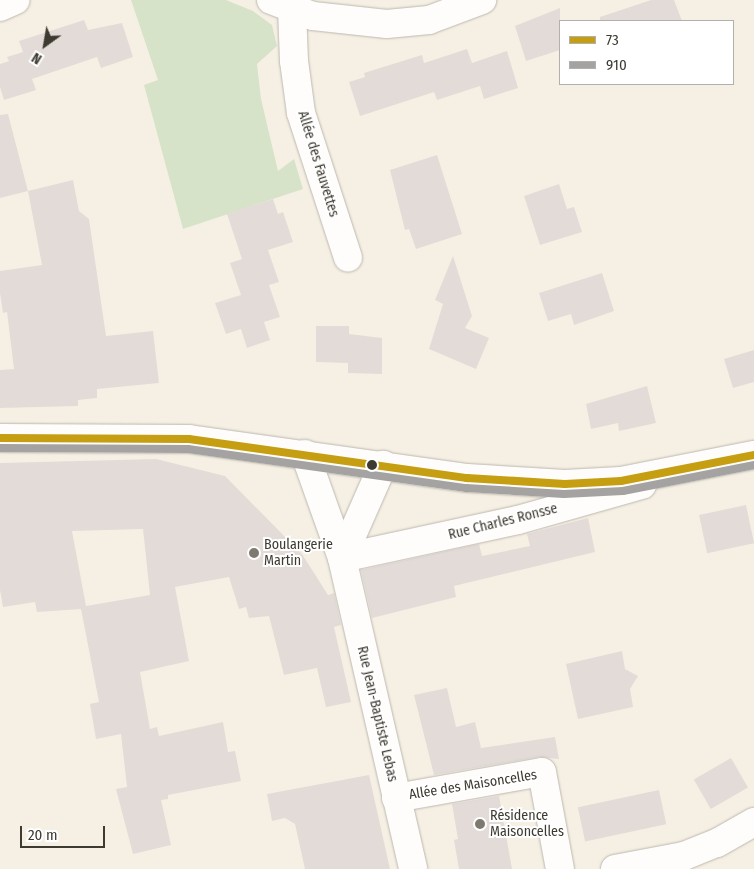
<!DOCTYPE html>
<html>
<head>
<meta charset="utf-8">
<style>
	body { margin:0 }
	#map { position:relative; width:754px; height:869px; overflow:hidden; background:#f6f0e4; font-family:"Fira Sans Condensed",sans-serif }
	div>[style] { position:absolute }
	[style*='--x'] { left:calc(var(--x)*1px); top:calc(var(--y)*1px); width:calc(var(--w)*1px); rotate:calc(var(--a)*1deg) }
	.green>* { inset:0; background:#d7e3c9 }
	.building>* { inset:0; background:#e3dbd8; transform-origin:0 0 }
	.roads { filter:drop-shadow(0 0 1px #bcb8af) drop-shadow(0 0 1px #bcb8af) }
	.minor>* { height:28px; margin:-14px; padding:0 14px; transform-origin:14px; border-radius:14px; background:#fefdfb }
	.major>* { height:28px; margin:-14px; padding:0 14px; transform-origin:14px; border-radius:14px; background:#fefdfb }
	.bus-1>* { height:8px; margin:-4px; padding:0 4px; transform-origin:4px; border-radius:4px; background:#c59e12 }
	.bus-2>* { height:8px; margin:-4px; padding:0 4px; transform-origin:4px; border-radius:4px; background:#a4a3a1 }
	.dots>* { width:14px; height:14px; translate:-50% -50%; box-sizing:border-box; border:2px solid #fff; border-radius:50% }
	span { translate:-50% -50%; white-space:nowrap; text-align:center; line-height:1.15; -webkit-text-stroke:4px #fff; paint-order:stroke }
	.street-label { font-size:14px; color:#3d3a31 }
	.poi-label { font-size:14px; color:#3d3a31 }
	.left { translate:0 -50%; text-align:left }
	.legend { position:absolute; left:559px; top:20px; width:175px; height:65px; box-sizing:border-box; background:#fff; border:1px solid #b1b0ad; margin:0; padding:6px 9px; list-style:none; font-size:15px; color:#3d3a31 }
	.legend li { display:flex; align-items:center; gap:10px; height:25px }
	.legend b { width:25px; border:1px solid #b1b0ad }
	.north { position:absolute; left:20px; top:20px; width:50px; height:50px; -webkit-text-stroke:4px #fff; paint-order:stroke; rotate:212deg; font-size:14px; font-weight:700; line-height:20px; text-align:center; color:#3d3a31 }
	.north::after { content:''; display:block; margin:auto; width:18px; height:22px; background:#3d3a31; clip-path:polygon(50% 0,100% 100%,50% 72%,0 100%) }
	.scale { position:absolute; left:20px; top:826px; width:85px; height:22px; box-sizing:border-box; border:2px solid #3d3a31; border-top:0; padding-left:6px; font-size:15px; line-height:18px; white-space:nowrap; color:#3d3a31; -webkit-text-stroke:4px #fff; paint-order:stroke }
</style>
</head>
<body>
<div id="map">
	<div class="green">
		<div style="clip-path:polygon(131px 0,226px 0,253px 11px,272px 25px,277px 46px,257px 64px,261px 99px,278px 171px,294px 159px,303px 189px,183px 229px,144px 85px,158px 80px)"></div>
	</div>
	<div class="building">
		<div style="clip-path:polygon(651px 0,674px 0,682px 21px,600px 21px,600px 17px)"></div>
		<div style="clip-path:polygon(560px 8px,560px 50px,526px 61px,515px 26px)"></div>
		<div style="clip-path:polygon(84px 20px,88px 30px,122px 23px,133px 57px,101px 68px,97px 57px,32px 79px,36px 90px,4px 100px,0 87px,0 64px,9px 61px,7px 57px,23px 52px,19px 41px)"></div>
		<div style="clip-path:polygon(467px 49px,472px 63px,507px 51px,518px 88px,484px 99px,480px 86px,437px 100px,434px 92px,360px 116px,349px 82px,365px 77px,364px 73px,422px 55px,424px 63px)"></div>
		<div style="clip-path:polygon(8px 114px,28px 191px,0 198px,0 115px)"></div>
		<div style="clip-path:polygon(437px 155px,462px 234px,416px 249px,409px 229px,405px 230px,390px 170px)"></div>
		<div style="clip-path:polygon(73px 180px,79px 211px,89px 219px,106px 336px,153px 331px,159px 383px,97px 389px,97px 398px,78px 400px,78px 406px,0 408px,0 370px,14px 369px,7px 312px,3px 313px,0 293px,0 271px,42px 265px,28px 191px)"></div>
		<div style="clip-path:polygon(559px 184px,567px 209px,574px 207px,582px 232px,540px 245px,524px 196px)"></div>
		<div style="clip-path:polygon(273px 199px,278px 214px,283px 212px,293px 242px,268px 250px,279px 282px,269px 285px,280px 317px,264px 322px,270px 340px,247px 348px,241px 329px,226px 334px,215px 303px,241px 295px,230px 263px,242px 259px,227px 214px)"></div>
		<div style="clip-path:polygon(453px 256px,472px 316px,465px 328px,489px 338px,476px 369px,429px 349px,443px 304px,435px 300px)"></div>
		<div style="clip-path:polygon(602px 273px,614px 311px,574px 325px,571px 314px,548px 321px,539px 293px)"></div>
		<div style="clip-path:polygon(316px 326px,349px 326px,349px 334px,382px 338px,382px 374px,348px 373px,348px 363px,316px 362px)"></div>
		<div style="clip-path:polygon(754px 350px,754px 382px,733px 388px,724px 359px)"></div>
		<div style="clip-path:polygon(647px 386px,656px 423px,619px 431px,618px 423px,591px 429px,586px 404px)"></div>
		<div style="clip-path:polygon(evenodd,156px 459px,225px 476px,302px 554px,328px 595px,334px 593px,341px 625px,334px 627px,351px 702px,326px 707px,317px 668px,284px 675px,269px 616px,249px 618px,246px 607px,239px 609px,229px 577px,175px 587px,189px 661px,140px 672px,150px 729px,157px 727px,159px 736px,223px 722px,228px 752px,235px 751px,241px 781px,168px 795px,168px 799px,161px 800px,171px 845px,133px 854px,116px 789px,127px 787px,121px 734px,96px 739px,90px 704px,99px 702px,81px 609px,37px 612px,35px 602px,3px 607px,0 590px,0 463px,156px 459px,143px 529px,150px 595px,86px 606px,72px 531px,143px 529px)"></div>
		<div style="left:746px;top:505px;width:39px;height:48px;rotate:78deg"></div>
		<div style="clip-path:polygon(588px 518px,595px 552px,454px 586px,456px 597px,372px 618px,361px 570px,479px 544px,482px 556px,530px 546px,527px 534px)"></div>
		<div style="clip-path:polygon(622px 651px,625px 669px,638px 676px,630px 689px,633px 707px,578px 719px,566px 664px)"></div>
		<div style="clip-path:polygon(447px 688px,456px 727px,475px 722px,481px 748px,555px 737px,559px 759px,539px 757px,434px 775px,414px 695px)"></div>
		<div style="left:731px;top:758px;width:34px;height:43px;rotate:60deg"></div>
		<div style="clip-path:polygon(369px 775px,390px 869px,305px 869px,295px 824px,285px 818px,272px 821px,267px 794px)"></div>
		<div style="left:659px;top:790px;width:35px;height:83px;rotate:78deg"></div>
		<div style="clip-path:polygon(499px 796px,512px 869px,459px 869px,454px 840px,458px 839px,452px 804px)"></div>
	</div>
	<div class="roads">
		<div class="minor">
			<div style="--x:271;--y:0;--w:45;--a:20.9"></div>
			<div style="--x:313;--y:16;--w:74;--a:6.2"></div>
			<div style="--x:387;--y:24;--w:42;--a:-5.4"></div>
			<div style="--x:429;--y:20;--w:57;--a:-20.7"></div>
			<div style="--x:0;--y:7;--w:17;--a:-24"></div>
			<div style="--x:292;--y:9;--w:52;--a:87.8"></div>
			<div style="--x:294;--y:61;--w:52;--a:82.3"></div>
			<div style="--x:301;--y:113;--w:152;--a:72"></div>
			<div style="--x:305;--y:454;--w:110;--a:70.4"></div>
			<div style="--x:342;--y:558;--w:319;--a:77.1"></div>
			<div style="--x:342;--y:558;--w:180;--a:-12.2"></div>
			<div style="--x:518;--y:520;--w:129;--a:-15.8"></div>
			<div style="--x:342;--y:558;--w:102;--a:-66.2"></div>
			<div style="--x:396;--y:798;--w:148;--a:-10.1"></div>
			<div style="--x:542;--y:772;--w:99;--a:79.5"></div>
			<div style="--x:615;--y:869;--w:70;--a:-10.7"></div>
			<div style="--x:684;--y:856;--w:35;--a:-22"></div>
			<div style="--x:717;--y:843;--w:43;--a:-29.6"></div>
		</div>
		<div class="major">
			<div style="--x:0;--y:438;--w:189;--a:0.3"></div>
			<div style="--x:189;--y:439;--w:281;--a:8"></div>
			<div style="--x:467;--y:478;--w:98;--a:3.5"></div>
			<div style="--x:565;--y:484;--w:56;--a:-3.1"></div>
			<div style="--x:621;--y:481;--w:136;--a:-11.1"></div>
		</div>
	</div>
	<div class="bus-1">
		<div style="--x:0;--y:438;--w:189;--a:0.3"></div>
		<div style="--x:189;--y:439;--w:281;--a:8"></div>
		<div style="--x:467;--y:478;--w:98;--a:3.5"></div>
		<div style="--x:565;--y:484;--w:56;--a:-3.1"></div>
		<div style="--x:621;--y:481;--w:136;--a:-11.1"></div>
	</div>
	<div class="bus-2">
		<div style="--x:0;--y:448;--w:188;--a:0.3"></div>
		<div style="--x:188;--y:449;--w:281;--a:8"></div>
		<div style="--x:466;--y:488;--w:98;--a:3.5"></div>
		<div style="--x:564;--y:494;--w:59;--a:-2.9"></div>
		<div style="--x:623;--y:491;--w:134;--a:-11.2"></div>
	</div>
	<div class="dots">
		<div style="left:372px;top:465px;background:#3d3a31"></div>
		<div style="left:254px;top:553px;background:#7e7a70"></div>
		<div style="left:480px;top:824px;background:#7e7a70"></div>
	</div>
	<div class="street-label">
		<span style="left:318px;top:164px;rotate:73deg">Allée des Fauvettes</span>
		<span style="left:503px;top:522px;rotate:-14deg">Rue Charles Ronsse</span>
		<span style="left:377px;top:714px;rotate:77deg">Rue Jean-Baptiste Lebas</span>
		<span style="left:473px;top:785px;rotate:-9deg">Allée des Maisoncelles</span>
	</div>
	<div class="poi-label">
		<span class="left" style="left:264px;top:553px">Boulangerie<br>Martin</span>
		<span class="left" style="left:490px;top:824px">Résidence<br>Maisoncelles</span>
	</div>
	<ul class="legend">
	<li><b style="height:6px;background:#c59e12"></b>73</li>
	<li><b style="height:6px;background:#a4a3a1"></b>910</li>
	</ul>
	<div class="north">N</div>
	<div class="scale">20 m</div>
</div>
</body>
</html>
